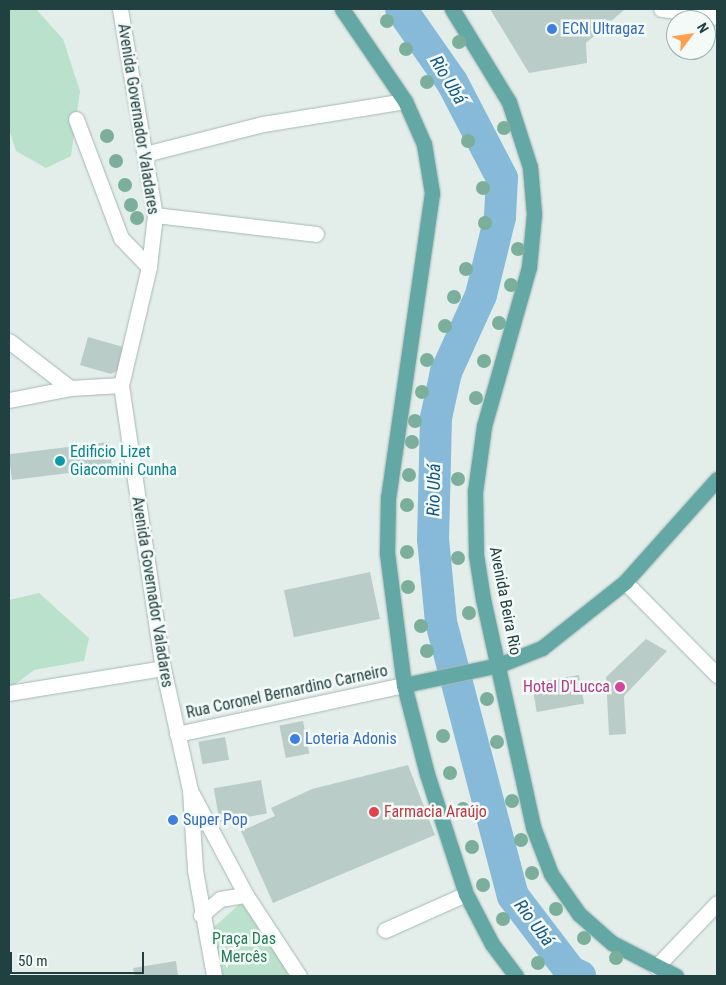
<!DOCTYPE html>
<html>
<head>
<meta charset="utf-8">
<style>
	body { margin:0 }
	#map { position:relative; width:726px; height:985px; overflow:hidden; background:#e3eeeb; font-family:"Roboto Condensed",sans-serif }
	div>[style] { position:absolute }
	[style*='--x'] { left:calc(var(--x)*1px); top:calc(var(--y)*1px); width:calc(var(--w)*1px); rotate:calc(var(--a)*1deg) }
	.green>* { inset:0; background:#bae1cc }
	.river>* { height:32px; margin:-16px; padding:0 16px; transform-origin:16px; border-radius:16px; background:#86bad8 }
	.building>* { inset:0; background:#baccc8; transform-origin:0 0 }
	.roads { filter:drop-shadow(0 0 1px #a5b7b4) drop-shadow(0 0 1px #a5b7b4) }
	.minor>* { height:15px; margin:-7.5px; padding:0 7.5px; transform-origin:7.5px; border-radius:7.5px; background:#fff }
	.major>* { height:15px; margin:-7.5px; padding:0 7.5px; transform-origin:7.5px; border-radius:7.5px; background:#63a8a4 }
	.trees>* { width:14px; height:14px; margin:-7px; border-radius:50%; background:#7caf9b }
	.dots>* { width:14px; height:14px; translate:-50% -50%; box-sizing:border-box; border:2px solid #f4faf8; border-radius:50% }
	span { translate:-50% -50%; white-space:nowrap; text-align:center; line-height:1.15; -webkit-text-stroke:5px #f4faf8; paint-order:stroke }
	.shop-label { font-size:16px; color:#366cbe }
	.left { translate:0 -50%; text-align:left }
	.street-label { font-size:16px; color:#20413f }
	.culture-label { font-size:16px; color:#0d838f }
	.hotel-label { font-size:16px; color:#b23c85 }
	.right { translate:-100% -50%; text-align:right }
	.health-label { font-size:16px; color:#be3a42 }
	.park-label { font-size:16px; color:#277c59 }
	.water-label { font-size:18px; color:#145a83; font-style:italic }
	.frame { position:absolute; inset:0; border:10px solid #20413f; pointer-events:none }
	.north { position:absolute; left:666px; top:10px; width:50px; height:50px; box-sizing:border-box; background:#f4faf8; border:1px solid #9fb0ae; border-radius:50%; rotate:59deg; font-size:14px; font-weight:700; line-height:20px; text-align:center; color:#20413f }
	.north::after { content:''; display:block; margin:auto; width:18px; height:22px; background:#fe9f50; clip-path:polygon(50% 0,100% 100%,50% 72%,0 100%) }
	.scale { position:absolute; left:10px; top:952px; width:134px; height:22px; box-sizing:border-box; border:2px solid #20413f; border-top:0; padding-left:6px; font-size:15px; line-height:18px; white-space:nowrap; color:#20413f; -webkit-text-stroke:4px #f4faf8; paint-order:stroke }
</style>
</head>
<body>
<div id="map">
	<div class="green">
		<div style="clip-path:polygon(9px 9px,36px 9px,63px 39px,80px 91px,71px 156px,46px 168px,16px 151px,9px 129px)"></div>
		<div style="clip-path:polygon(39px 593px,89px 638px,84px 661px,34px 670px,9px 689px,9px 600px)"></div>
		<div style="clip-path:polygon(240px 904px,253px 909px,294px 976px,220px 976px,214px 927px)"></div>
	</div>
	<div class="river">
		<div style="--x:401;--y:9;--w:89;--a:55.1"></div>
		<div style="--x:452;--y:82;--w:108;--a:62.5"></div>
		<div style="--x:502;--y:178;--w:39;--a:93"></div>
		<div style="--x:500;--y:217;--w:80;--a:103.7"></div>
		<div style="--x:481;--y:295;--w:85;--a:114.4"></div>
		<div style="--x:446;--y:372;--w:47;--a:102.3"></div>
		<div style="--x:436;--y:418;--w:121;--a:91.4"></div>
		<div style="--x:433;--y:539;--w:83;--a:84.5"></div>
		<div style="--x:441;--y:622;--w:283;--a:75.3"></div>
		<div style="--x:513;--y:896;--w:96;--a:52.7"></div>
		<div style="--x:571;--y:972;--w:10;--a:24"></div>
	</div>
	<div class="building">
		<div style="clip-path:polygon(490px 9px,625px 9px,586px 43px,587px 63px,529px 73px)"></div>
		<div style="clip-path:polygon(88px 337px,127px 348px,122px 368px,111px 374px,80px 365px)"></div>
		<div style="left:109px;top:442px;width:26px;height:101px;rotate:83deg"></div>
		<div style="left:370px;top:572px;width:48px;height:88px;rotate:78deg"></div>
		<div style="clip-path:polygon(646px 639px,667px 651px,624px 696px,626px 734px,609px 735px,606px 677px)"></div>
		<div style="left:579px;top:675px;width:29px;height:48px;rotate:80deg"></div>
		<div style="left:303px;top:721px;width:33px;height:24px;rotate:79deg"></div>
		<div style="left:225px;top:737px;width:23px;height:27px;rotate:80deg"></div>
		<div style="clip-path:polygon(408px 765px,435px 835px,273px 903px,241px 831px,275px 816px,271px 808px,312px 789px)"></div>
		<div style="left:261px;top:780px;width:34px;height:48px;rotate:80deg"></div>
		<div style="clip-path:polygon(176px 961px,178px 976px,135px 976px,133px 968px)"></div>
	</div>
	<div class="roads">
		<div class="minor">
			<div style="--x:120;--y:9;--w:209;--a:80.4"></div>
			<div style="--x:155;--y:215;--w:52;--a:96.6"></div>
			<div style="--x:149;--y:267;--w:121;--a:103.3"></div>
			<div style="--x:121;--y:385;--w:286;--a:81.6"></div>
			<div style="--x:163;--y:668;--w:125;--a:77.5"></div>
			<div style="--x:190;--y:790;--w:80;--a:86.4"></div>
			<div style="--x:195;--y:870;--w:108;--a:79.8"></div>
			<div style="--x:661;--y:9;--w:57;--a:8.1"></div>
			<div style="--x:76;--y:119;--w:127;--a:69.3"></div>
			<div style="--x:121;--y:238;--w:40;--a:46"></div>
			<div style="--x:145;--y:154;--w:122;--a:-14.3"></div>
			<div style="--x:263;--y:124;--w:144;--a:-9.2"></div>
			<div style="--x:155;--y:215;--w:162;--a:6.7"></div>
			<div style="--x:9;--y:341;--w:77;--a:37.6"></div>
			<div style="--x:70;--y:388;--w:51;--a:-3.4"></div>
			<div style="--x:9;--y:400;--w:62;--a:-11.1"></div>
			<div style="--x:625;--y:582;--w:131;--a:45.3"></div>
			<div style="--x:9;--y:693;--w:156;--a:-9.2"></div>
			<div style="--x:177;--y:734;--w:232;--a:-12.2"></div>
			<div style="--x:192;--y:794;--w:115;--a:61.9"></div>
			<div style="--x:246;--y:895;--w:97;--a:56.8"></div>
			<div style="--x:201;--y:915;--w:25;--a:-40"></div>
			<div style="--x:220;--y:899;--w:26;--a:-9"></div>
			<div style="--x:385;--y:930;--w:89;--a:-24"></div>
			<div style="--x:656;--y:967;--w:88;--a:-46.4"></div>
		</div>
		<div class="major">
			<div style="--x:342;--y:9;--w:112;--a:55.6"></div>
			<div style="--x:405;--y:101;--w:47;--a:66.2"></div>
			<div style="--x:424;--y:144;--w:50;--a:80.7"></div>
			<div style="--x:432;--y:193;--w:307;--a:98.2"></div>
			<div style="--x:388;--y:497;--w:56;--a:91"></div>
			<div style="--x:387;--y:553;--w:133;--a:82.7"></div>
			<div style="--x:404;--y:685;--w:92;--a:75.5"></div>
			<div style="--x:427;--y:774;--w:126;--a:72"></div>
			<div style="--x:466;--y:894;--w:56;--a:62.5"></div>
			<div style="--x:492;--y:944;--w:40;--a:53"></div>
			<div style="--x:452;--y:9;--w:109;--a:58.5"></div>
			<div style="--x:509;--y:102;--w:68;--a:72.1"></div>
			<div style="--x:530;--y:167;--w:47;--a:85.1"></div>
			<div style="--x:534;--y:214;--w:53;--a:95.4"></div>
			<div style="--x:529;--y:267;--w:165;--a:105.8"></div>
			<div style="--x:484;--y:426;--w:67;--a:97.8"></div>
			<div style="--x:475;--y:492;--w:63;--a:89.1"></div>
			<div style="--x:476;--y:555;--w:45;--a:81"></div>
			<div style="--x:483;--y:599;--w:233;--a:77.6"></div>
			<div style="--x:533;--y:827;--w:50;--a:69"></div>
			<div style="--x:551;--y:874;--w:49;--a:55"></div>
			<div style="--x:579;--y:914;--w:44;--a:41.3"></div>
			<div style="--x:612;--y:943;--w:72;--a:27.3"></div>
			<div style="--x:404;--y:685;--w:97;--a:-11.9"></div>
			<div style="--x:499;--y:665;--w:46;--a:-21.6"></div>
			<div style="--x:542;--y:648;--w:106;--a:-38.5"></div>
			<div style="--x:625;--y:582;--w:138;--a:-48.2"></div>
		</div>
	</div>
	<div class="trees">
		<div style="left:387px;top:21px"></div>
		<div style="left:459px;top:42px"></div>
		<div style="left:406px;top:49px"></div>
		<div style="left:427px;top:82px"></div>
		<div style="left:504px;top:128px"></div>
		<div style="left:107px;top:136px"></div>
		<div style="left:468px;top:141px"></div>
		<div style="left:116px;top:161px"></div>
		<div style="left:125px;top:185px"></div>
		<div style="left:483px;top:188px"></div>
		<div style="left:131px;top:205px"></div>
		<div style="left:137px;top:218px"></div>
		<div style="left:485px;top:223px"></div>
		<div style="left:518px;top:249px"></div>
		<div style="left:466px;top:269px"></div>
		<div style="left:511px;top:285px"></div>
		<div style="left:454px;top:297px"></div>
		<div style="left:499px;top:323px"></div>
		<div style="left:445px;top:326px"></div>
		<div style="left:427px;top:360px"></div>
		<div style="left:484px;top:361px"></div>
		<div style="left:422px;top:392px"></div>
		<div style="left:476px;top:398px"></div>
		<div style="left:415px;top:421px"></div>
		<div style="left:412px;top:442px"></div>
		<div style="left:409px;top:475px"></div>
		<div style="left:458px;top:479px"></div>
		<div style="left:407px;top:505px"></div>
		<div style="left:407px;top:552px"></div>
		<div style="left:458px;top:558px"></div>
		<div style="left:408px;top:587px"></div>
		<div style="left:469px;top:613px"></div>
		<div style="left:421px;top:626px"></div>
		<div style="left:427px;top:651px"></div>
		<div style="left:487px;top:699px"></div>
		<div style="left:443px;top:736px"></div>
		<div style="left:497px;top:742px"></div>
		<div style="left:450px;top:773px"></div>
		<div style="left:512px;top:801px"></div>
		<div style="left:463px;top:809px"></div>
		<div style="left:521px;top:840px"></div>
		<div style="left:472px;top:847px"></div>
		<div style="left:532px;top:873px"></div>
		<div style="left:483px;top:885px"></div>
		<div style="left:556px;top:909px"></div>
		<div style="left:503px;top:919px"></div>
		<div style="left:584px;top:938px"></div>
		<div style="left:616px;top:958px"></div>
		<div style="left:538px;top:963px"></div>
	</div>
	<div class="dots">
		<div style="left:552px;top:29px;background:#3f7fe0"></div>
		<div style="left:60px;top:461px;background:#0f9aa8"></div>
		<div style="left:620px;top:687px;background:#d1479c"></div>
		<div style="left:295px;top:739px;background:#3f7fe0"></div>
		<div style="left:374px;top:812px;background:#e0444e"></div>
		<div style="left:173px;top:820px;background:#3f7fe0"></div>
	</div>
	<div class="shop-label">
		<span class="left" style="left:562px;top:29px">ECN Ultragaz</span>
		<span class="left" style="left:305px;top:739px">Loteria Adonis</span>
		<span class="left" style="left:183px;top:820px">Super Pop</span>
	</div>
	<div class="street-label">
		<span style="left:138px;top:119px;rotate:81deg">Avenida Governador Valadares</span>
		<span style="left:152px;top:592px;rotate:81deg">Avenida Governador Valadares</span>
		<span style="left:505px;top:601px;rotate:79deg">Avenida Beira Rio</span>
		<span style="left:287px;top:692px;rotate:-12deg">Rua Coronel Bernardino Carneiro</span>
	</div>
	<div class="culture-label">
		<span class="left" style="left:70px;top:461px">Edificio Lizet<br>Giacomini Cunha</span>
	</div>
	<div class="hotel-label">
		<span class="right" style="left:610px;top:687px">Hotel D'Lucca</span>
	</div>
	<div class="health-label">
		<span class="left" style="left:384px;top:812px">Farmacia Araújo</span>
	</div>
	<div class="park-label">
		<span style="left:244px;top:948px">Praça Das<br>Mercês</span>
	</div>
	<div class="water-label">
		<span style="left:448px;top:80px;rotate:59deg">Rio Ubá</span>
		<span style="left:434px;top:490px;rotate:-89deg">Rio Ubá</span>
		<span style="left:534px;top:923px;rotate:53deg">Rio Ubá</span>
	</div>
	<div class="frame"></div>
	<div class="north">N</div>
	<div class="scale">50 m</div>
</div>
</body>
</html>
